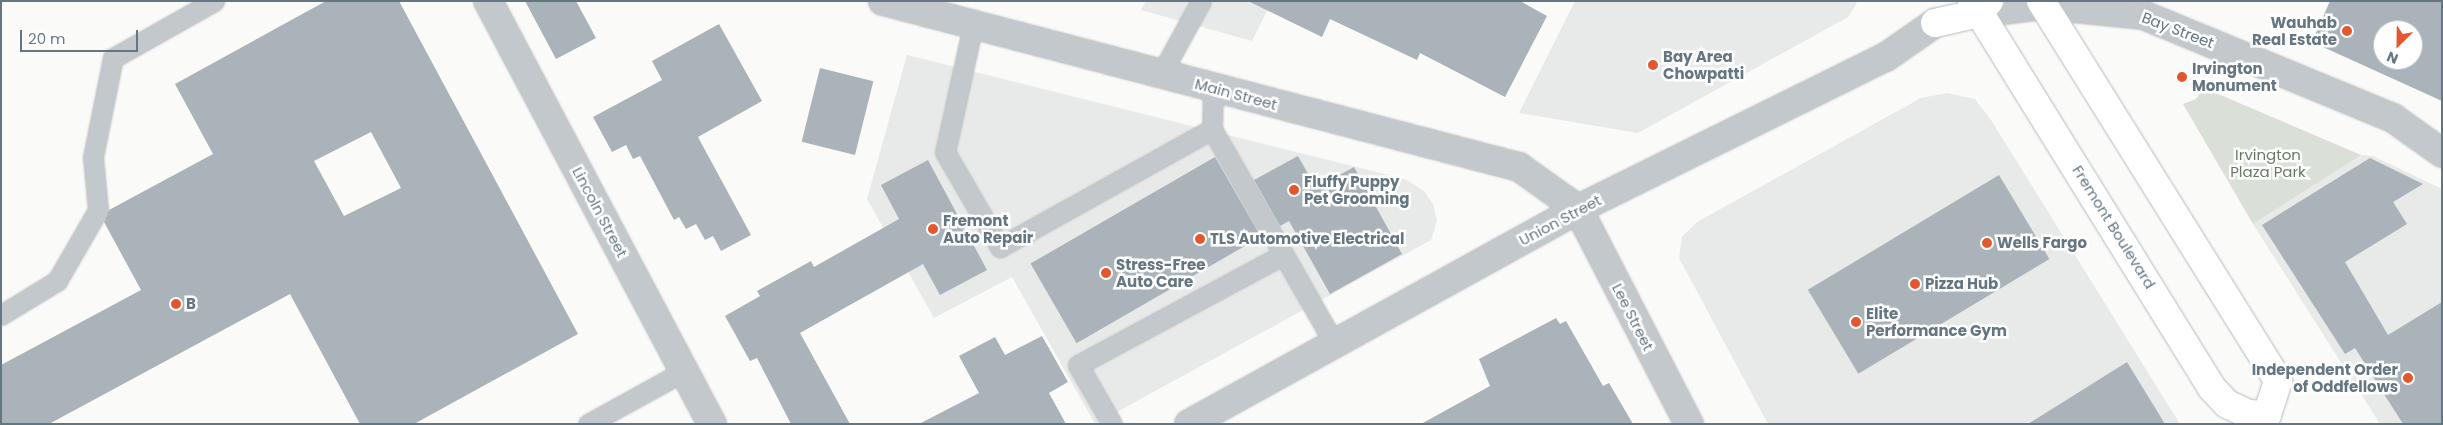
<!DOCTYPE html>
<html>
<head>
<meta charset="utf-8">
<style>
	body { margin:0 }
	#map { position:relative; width:2443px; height:425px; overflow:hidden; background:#fafaf8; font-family:Poppins,sans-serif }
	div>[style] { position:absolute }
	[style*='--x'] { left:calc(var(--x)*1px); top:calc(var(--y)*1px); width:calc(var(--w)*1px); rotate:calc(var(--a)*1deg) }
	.built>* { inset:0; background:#e8e9e9 }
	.green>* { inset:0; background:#dadfd7 }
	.building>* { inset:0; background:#aab3b9; transform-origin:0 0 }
	.roads { filter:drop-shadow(0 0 1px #b5babe) drop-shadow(0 0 1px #b5babe) }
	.service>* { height:19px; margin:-9.5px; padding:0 9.5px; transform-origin:9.5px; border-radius:9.5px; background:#c3c8cc }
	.minor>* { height:28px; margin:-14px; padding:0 14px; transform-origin:14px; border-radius:14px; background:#c3c8cc }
	.primary>* { height:28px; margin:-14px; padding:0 14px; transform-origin:14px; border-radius:14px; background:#fff }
	.dots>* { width:14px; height:14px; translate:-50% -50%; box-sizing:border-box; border:2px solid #fff; border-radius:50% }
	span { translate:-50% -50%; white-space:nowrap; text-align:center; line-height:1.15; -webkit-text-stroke:5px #fff; paint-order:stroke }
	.poi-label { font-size:15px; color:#657683; font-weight:700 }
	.right { translate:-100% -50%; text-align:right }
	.left { translate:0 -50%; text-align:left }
	.street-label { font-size:15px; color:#657683 }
	.park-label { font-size:15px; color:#687a64 }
	.frame { position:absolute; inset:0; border:2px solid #657683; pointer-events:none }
	.north { position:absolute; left:2373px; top:20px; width:50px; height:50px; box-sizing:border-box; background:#fff; border:1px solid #c1c8cd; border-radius:50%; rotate:203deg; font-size:14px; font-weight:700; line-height:20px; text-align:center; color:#657683 }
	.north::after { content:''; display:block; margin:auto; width:18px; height:22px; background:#e4572e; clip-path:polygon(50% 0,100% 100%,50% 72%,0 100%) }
	.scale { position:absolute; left:20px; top:30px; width:118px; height:22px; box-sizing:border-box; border:2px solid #657683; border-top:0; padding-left:6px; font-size:15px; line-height:18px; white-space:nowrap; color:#657683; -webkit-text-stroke:4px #fff; paint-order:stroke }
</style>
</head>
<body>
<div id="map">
	<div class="built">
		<div style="clip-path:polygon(1146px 1px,1272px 1px,1252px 41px,1141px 10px)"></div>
		<div style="clip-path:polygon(1575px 1px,1858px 1px,1848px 17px,1638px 133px,1519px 113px)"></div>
		<div style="clip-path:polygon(907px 55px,1405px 179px,1424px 191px,1433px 204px,1437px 221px,1431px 240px,1095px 424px,1012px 277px,934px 318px,867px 199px)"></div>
		<div style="clip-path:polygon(1947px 93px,1975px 99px,1991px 120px,2180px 424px,1768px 424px,1679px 258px,1682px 237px,1697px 222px,1921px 98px)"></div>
		<div style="clip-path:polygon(2361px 155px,2373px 156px,2442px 189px,2442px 424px,2380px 424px,2253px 224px)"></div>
	</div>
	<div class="green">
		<div style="clip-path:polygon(2204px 88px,2361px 155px,2253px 224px,2183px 104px,2196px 99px)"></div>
	</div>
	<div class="building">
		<div style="clip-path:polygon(evenodd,326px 1px,399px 1px,578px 334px,414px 424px,360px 424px,290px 294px,49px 424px,1px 424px,1px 365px,141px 290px,104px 222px,109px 210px,213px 154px,175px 84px,326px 1px,371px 132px,401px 188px,344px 216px,314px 161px,371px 132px)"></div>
		<div style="clip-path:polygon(525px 1px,576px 1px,596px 38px,556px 59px)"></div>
		<div style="clip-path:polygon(1248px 1px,1520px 1px,1547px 16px,1505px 97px,1420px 53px,1417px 60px,1330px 19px,1322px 37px)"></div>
		<div style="clip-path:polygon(evenodd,2330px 1px,2442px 1px,2442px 101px,2312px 42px,2330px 1px,2383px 30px,2413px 30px,2413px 60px,2383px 60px,2383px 30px)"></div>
		<div style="clip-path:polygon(719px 24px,762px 101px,698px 137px,751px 235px,721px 251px,713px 236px,705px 240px,696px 224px,686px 229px,679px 217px,674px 220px,640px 156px,633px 159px,626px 145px,612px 152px,593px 117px,662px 80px,652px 61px)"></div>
		<div style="left:820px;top:68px;width:55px;height:76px;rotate:14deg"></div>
		<div style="clip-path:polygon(1298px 156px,1316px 188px,1354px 167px,1402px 254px,1330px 294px,1289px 221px,1280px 226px,1254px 180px)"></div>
		<div style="left:1215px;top:157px;width:92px;height:213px;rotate:60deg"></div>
		<div style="clip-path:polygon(2370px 158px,2423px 184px,2393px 202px,2407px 224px,2345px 262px,2388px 335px,2442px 302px,2442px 424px,2403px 424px,2355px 348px,2345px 354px,2262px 225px)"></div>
		<div style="clip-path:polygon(928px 160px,987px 270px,940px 295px,923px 264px,800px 333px,850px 424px,791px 424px,757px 358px,750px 361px,725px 316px,760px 296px,757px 291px,811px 261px,814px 267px,899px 219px,881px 185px)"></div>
		<div style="left:1999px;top:175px;width:98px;height:223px;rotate:59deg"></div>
		<div style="clip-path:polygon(1556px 318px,1560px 324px,1566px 321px,1603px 386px,1609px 383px,1633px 424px,1421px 424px,1490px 386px,1479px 359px)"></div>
		<div style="clip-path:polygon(1042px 336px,1068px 382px,1049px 393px,1066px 424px,919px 424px,979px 393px,959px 356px,995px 337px,1005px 355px)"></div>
		<div style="clip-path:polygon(2127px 362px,2165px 424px,2028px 424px)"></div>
	</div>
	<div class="roads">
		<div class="service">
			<div style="--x:973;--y:25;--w:130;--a:102.4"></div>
			<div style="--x:945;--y:152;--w:110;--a:59.9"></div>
			<div style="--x:1000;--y:247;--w:243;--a:-29.1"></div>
			<div style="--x:1161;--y:74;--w:83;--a:-61.3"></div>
			<div style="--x:1213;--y:88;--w:41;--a:91.4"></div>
			<div style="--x:1212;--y:129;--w:246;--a:60.3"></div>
			<div style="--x:1;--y:315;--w:66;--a:-31.3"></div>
			<div style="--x:57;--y:281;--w:82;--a:-60"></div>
			<div style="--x:98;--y:210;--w:53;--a:-95.4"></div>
			<div style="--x:93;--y:157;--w:101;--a:-78.6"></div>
			<div style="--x:113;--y:58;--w:116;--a:-29.4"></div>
			<div style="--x:588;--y:424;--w:110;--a:-28.9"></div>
			<div style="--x:1112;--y:424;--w:68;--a:-120"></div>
			<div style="--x:1078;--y:365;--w:232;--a:-28.3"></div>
		</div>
		<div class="minor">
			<div style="--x:488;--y:1;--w:479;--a:62.1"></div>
			<div style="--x:883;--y:1;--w:657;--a:14.63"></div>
			<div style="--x:1519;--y:167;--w:72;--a:35.4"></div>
			<div style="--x:1578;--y:209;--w:242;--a:62.7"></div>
			<div style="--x:1979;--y:13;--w:65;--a:-7"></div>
			<div style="--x:2044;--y:5;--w:100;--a:5.8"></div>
			<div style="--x:2143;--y:15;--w:270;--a:22.4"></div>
			<div style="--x:2393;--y:118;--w:60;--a:35.5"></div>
			<div style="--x:1189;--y:424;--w:444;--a:-28.9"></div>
			<div style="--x:1578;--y:209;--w:343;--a:-26.3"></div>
			<div style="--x:1886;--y:57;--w:60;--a:-34.8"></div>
		</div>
		<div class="primary">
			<div style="--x:1972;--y:1;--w:454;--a:58.2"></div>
			<div style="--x:2211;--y:387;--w:23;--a:47"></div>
			<div style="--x:2227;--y:404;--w:23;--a:25"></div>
			<div style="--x:2248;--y:414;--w:19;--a:3"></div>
			<div style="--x:2041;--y:1;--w:448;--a:58"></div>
			<div style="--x:2278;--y:381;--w:36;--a:108"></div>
			<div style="--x:1935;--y:23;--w:45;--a:-12.8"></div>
			<div style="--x:1979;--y:13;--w:16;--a:-50"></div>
		</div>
	</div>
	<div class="dots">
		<div style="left:2347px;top:31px;background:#e4572e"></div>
		<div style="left:1653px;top:65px;background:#e4572e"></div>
		<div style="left:2182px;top:77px;background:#e4572e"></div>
		<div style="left:1294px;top:190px;background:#e4572e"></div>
		<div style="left:933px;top:229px;background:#e4572e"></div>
		<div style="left:1200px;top:239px;background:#e4572e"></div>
		<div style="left:1987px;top:243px;background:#e4572e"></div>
		<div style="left:1106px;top:273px;background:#e4572e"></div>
		<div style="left:1915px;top:284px;background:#e4572e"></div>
		<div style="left:176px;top:304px;background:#e4572e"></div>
		<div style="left:1856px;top:322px;background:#e4572e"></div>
		<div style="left:2408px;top:378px;background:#e4572e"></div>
	</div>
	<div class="poi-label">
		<span class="right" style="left:2337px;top:31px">Wauhab<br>Real Estate</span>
		<span class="left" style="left:1663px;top:65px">Bay Area<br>Chowpatti</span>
		<span class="left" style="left:2192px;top:77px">Irvington<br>Monument</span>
		<span class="left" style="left:1304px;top:190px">Fluffy Puppy<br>Pet Grooming</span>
		<span class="left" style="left:943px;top:229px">Fremont<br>Auto Repair</span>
		<span class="left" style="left:1210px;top:239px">TLS Automotive Electrical</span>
		<span class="left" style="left:1997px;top:243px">Wells Fargo</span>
		<span class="left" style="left:1116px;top:273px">Stress-Free<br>Auto Care</span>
		<span class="left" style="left:1925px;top:284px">Pizza Hub</span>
		<span class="left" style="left:186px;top:304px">B</span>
		<span class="left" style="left:1866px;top:322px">Elite<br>Performance Gym</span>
		<span class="right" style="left:2398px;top:378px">Independent Order<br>of Oddfellows</span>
	</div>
	<div class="street-label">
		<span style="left:2178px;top:30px;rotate:21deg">Bay Street</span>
		<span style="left:1236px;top:94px;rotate:15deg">Main Street</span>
		<span style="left:600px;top:212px;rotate:62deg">Lincoln Street</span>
		<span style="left:1560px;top:220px;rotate:-28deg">Union Street</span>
		<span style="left:2114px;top:227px;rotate:58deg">Fremont Boulevard</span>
		<span style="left:1633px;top:317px;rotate:63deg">Lee Street</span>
	</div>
	<div class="park-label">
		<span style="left:2268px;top:163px">Irvington<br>Plaza Park</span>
	</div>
	<div class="frame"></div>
	<div class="north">N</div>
	<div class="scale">20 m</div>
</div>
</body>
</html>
